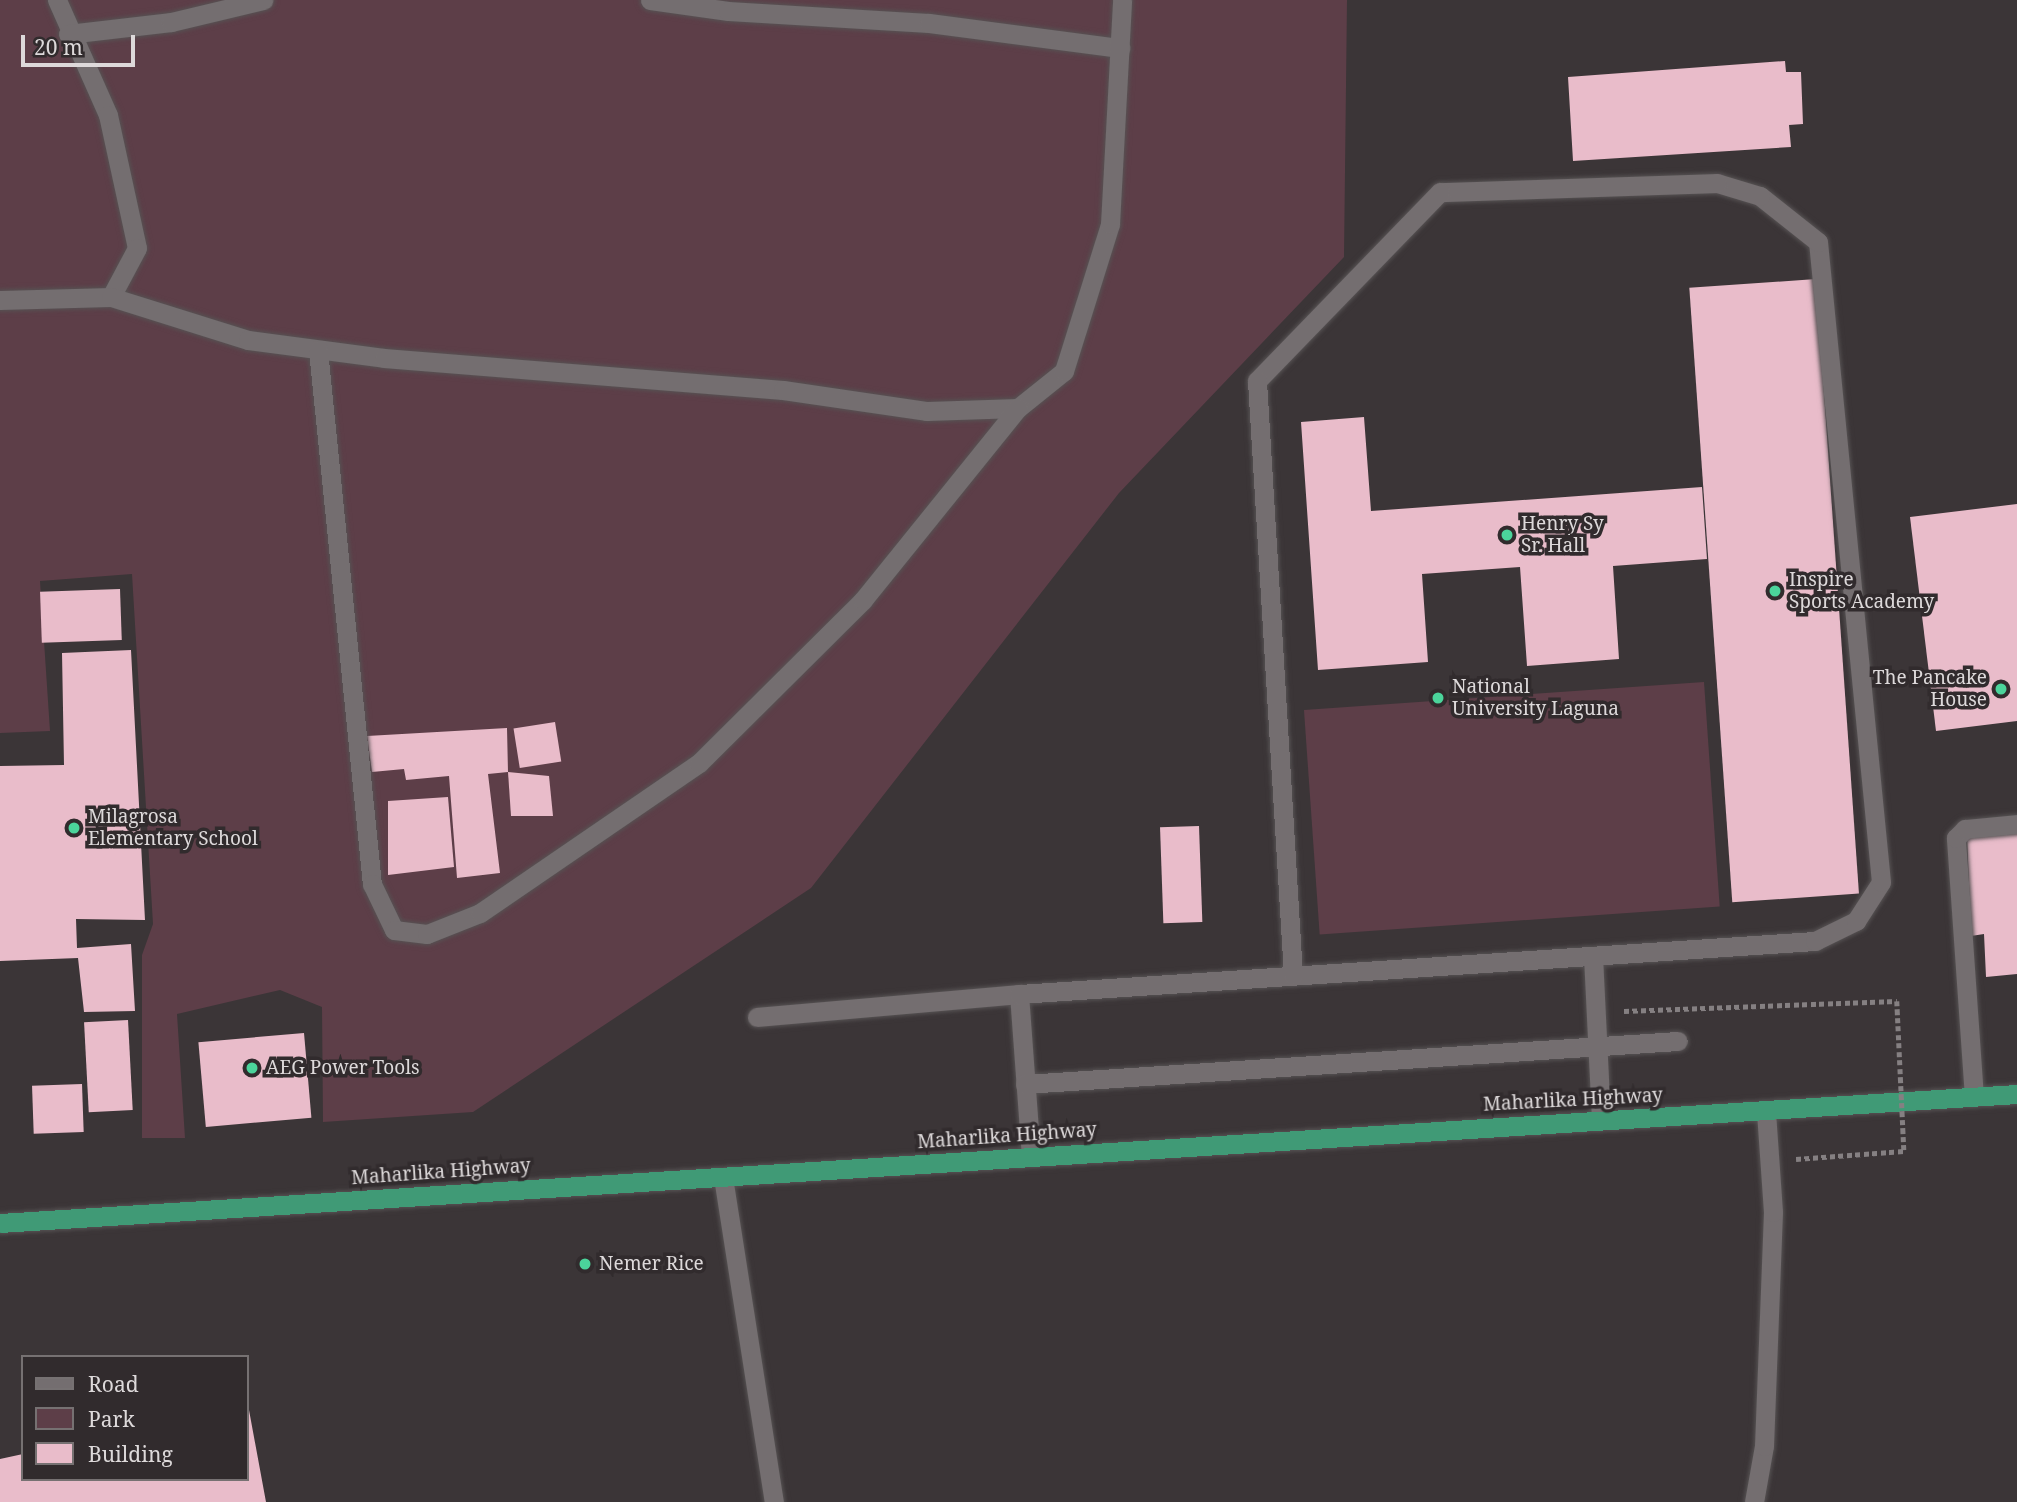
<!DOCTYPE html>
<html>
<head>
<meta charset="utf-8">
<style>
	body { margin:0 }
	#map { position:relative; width:2017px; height:1502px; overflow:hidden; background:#3b3537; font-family:"Noto Serif",serif }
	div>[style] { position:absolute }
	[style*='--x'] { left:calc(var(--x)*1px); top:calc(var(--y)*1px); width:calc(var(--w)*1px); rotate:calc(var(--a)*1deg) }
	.green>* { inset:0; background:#5d3e48; transform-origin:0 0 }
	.building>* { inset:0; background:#e9bcca; transform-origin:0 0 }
	.path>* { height:4.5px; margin-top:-2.25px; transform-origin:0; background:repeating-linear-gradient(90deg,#858082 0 5px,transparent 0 8.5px) }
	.roads { filter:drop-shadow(0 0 2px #565253) drop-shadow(0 0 2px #565253) }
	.service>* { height:19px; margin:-9.5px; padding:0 9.5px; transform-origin:9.5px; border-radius:9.5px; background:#746e70 }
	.minor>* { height:19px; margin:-9.5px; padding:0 9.5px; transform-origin:9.5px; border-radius:9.5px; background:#746e70 }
	.trunk>* { height:19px; margin:-9.5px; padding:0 9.5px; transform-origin:9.5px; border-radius:9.5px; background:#409a76 }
	.path-bridge>* { height:4.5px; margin-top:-2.25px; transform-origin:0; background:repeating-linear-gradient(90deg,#858082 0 5px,transparent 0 8.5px) }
	.dots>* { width:19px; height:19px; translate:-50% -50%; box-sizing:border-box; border:4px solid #312b2d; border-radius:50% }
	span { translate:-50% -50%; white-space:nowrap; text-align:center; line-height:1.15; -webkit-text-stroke:7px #312b2d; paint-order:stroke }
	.poi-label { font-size:19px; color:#ddd9da }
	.left { translate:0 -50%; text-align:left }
	.right { translate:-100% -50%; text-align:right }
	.street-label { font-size:19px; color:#ddd9da }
	.legend { position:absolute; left:21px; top:1355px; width:228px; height:126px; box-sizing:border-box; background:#312b2d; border:2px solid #767172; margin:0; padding:9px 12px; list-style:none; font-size:21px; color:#ddd9da }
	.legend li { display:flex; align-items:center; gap:14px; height:35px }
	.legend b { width:35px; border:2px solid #767172 }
	.scale { position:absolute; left:21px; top:35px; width:114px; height:32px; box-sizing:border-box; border:4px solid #ddd9da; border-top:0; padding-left:9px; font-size:21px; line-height:24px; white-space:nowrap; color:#ddd9da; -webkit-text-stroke:5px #312b2d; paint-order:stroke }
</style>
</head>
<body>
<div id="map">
	<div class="green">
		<div style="clip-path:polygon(0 0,1347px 0,1344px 257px,1119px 493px,811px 888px,473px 1112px,323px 1122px,322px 1007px,280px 990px,177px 1014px,185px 1138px,142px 1138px,142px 955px,153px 924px,132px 574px,40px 581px,50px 731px,0 733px)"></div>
		<div style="left:1704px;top:682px;width:225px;height:401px;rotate:86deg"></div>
	</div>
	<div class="building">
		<div style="clip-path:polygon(1785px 61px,1786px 72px,1801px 72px,1803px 124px,1789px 125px,1791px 147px,1573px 161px,1568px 77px)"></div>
		<div style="left:1816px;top:279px;width:616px;height:127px;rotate:86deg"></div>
		<div style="clip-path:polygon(1364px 417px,1371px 511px,1702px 487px,1707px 559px,1613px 566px,1619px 659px,1527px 666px,1520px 567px,1422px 574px,1428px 662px,1318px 670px,1301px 422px)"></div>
		<div style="clip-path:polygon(2017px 504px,2017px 721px,1936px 731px,1910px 517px)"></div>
		<div style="left:120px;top:589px;width:51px;height:80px;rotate:88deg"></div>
		<div style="clip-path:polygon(131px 650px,145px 920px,76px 919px,77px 948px,131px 944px,135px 1011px,84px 1012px,78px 958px,0 961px,0 766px,64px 765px,62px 653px)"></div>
		<div style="left:555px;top:722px;width:40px;height:42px;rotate:81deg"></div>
		<div style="clip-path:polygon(507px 728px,508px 772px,488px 774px,500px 873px,457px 878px,449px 776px,406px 780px,404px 769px,372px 772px,367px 736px)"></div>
		<div style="clip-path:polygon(508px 772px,549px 776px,553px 816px,511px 816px)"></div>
		<div style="clip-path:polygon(448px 797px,454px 867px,388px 875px,388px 801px)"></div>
		<div style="left:1199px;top:826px;width:96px;height:39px;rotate:88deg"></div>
		<div style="clip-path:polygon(2017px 831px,2017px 974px,1986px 977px,1984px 934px,1971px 936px,1967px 835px)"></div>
		<div style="left:128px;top:1020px;width:90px;height:44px;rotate:87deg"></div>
		<div style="left:304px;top:1033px;width:85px;height:106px;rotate:85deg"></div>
		<div style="left:82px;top:1084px;width:48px;height:50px;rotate:88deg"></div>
		<div style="clip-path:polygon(249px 1410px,266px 1502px,0 1502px,0 1459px,23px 1454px,23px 1479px,247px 1479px)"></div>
	</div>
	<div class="path">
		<div style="--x:1624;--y:1011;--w:273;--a:-2.1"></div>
		<div style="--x:1796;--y:1159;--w:108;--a:-4.2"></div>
	</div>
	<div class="roads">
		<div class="service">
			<div style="--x:1593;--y:956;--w:164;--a:87.2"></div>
			<div style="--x:1019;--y:994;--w:163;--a:85.8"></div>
			<div style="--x:757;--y:1017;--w:263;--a:-5"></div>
			<div style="--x:1019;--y:994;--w:798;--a:-3.81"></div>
			<div style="--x:1815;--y:941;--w:46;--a:-26"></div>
			<div style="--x:1856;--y:921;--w:46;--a:-57.3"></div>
			<div style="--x:1881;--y:882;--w:643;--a:-95.62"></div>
			<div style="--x:1818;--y:242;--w:74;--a:-141.6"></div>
			<div style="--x:1760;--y:196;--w:45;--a:-163.2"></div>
			<div style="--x:1717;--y:183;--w:277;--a:178.1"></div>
			<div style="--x:1440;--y:192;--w:263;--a:134.1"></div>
			<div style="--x:1257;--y:381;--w:595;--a:86.53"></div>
			<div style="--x:1025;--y:1084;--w:654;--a:-3.77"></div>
			<div style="--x:1974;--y:1097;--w:260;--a:-94"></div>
			<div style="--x:1956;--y:838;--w:13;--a:-45"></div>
			<div style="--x:1965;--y:829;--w:52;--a:-5.5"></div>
			<div style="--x:723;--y:1177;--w:329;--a:81.1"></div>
			<div style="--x:1754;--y:1502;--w:57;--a:-79.9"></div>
			<div style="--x:1764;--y:1446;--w:234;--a:-87.8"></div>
			<div style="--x:1773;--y:1212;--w:101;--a:-94"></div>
		</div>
		<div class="minor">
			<div style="--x:57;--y:0;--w:126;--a:66.1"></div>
			<div style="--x:108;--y:115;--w:136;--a:77.7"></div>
			<div style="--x:137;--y:248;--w:55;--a:118"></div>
			<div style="--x:650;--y:0;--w:79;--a:8"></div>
			<div style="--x:728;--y:11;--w:201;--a:3.4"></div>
			<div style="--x:929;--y:23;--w:193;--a:7.5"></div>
			<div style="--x:68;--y:34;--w:104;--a:-6.6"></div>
			<div style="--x:171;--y:22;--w:95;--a:-13.4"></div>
			<div style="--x:0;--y:300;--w:111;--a:-1.5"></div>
			<div style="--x:111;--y:297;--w:144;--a:17.4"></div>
			<div style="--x:248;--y:340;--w:137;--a:7.5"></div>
			<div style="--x:384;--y:358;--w:400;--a:4.6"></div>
			<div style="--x:783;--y:390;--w:146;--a:8.3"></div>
			<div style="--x:927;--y:411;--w:91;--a:-1.9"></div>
			<div style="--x:1018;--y:408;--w:59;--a:-38.8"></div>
			<div style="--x:1064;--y:371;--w:154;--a:-72.6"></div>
			<div style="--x:1110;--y:224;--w:224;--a:-86.9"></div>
			<div style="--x:318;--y:350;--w:537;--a:84.23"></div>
			<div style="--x:372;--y:884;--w:51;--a:64.4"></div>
			<div style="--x:394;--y:930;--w:33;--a:7"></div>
			<div style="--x:427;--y:934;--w:57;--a:-21.6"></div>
			<div style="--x:480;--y:913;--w:265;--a:-34.4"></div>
			<div style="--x:699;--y:763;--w:231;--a:-44.8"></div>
			<div style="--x:863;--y:600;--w:247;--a:-51.1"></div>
		</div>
		<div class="trunk">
			<div style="--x:0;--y:1223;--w:2021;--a:-3.66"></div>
		</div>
	</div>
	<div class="path-bridge">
		<div style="--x:1897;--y:1001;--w:150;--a:87.3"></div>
	</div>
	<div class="dots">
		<div style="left:1507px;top:535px;background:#4bd49b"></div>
		<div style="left:1775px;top:591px;background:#4bd49b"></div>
		<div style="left:2001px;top:689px;background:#4bd49b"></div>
		<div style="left:1438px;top:698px;background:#4bd49b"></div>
		<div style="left:74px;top:828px;background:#4bd49b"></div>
		<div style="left:252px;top:1068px;background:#4bd49b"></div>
		<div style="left:585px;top:1264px;background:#4bd49b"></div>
	</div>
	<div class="poi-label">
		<span class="left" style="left:1521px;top:535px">Henry Sy<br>Sr. Hall</span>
		<span class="left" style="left:1789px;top:591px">Inspire<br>Sports Academy</span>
		<span class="right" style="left:1987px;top:689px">The Pancake<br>House</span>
		<span class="left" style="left:1452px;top:698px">National<br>University Laguna</span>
		<span class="left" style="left:88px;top:828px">Milagrosa<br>Elementary School</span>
		<span class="left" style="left:266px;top:1068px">AEG Power Tools</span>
		<span class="left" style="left:599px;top:1264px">Nemer Rice</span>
	</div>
	<div class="street-label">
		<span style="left:1573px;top:1100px;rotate:-3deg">Maharlika Highway</span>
		<span style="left:1007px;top:1136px;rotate:-4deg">Maharlika Highway</span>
		<span style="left:441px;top:1172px;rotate:-4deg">Maharlika Highway</span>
	</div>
	<ul class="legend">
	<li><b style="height:9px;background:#746e70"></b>Road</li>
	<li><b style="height:19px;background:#5d3e48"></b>Park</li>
	<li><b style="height:19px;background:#e9bcca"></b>Building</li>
	</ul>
	<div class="scale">20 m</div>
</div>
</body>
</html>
